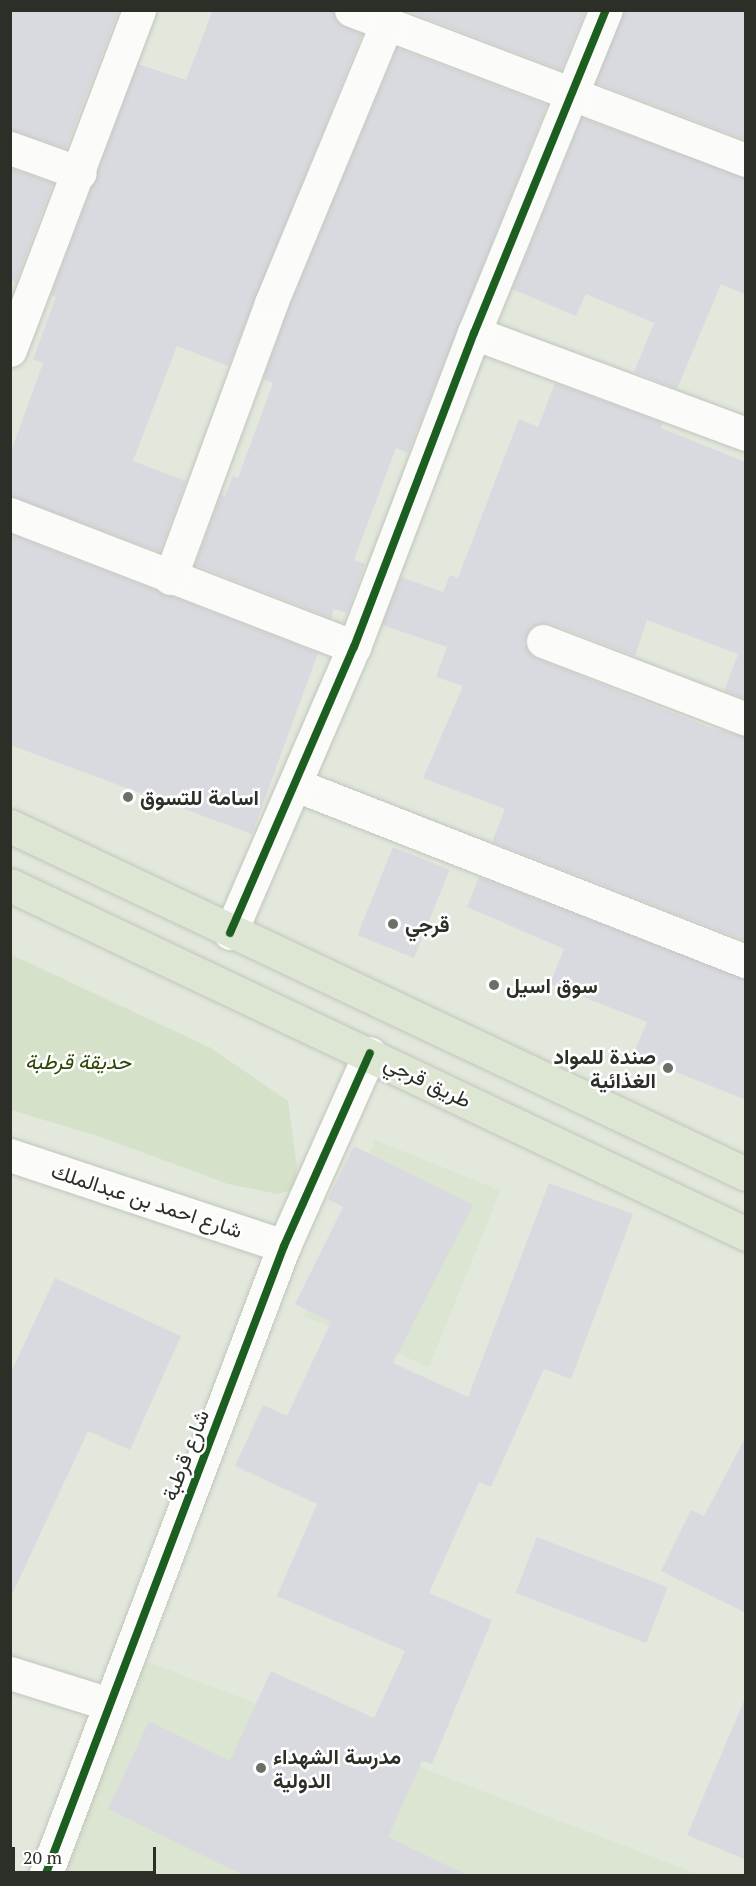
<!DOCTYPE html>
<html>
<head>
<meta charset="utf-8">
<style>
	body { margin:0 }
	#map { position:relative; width:756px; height:1886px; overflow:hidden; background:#e3e8dd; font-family:"PT Serif",Vazirmatn,serif }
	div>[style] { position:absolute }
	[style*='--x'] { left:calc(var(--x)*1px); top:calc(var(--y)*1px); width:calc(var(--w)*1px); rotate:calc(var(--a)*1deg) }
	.built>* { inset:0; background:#dbe5d1; transform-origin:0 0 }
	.green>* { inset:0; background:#d5e1c9 }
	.building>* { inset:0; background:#d9dae0; transform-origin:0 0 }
	.roads { filter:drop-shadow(0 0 2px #c1c5bd) drop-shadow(0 0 2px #c1c5bd) }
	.street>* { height:33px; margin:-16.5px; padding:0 16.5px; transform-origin:16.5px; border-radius:16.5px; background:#fbfcfa }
	.highway>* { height:33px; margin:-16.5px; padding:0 16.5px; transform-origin:16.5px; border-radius:16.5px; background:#dde5d3 }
	.cycleway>* { height:8px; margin:-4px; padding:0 4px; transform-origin:4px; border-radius:4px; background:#1b5e20 }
	.dots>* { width:16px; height:16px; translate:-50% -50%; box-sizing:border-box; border:3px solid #fff; border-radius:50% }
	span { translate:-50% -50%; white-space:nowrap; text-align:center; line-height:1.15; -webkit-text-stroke:5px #fff; paint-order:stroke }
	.poi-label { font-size:21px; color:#2b2f27; font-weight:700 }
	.left { translate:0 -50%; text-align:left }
	.right { translate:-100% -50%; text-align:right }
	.park-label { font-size:21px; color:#2e4504; font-style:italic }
	.street-label { font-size:21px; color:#2b2f27 }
	.frame { position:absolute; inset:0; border:12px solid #2b2f27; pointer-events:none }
	.scale { position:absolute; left:12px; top:1847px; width:144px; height:27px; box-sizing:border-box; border:3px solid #2b2f27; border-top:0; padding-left:8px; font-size:18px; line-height:21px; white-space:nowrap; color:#2b2f27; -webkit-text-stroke:4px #fff; paint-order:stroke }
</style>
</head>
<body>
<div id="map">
	<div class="built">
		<div style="left:375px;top:1140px;width:135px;height:190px;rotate:22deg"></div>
		<div style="clip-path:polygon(143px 1660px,700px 1875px,60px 1876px)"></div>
	</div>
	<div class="green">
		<div style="clip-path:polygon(10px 954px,211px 1048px,288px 1101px,297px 1167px,294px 1189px,278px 1194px,228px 1184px,101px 1137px,11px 1110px)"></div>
	</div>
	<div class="building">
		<div style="clip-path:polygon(10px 10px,119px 10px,66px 148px,10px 130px)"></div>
		<div style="clip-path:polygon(213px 10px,333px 10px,337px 22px,362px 34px,228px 366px,177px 346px,133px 461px,186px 481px,160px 552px,10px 496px,10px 454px,43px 363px,33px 359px,56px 297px,51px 295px,138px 64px,186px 80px)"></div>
		<div style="clip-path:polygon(405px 10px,586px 10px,561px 70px)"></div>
		<div style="clip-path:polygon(624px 10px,746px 10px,746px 140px,596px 83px)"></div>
		<div style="clip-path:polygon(397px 48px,547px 105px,408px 453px,396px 448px,354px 560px,365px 564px,347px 613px,334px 609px,331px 618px,195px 565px,221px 495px,225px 496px,233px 476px,238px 478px,273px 383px,263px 379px,288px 310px)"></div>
		<div style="clip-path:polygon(582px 118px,746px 178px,746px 295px,721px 284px,677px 389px,634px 372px,654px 323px,586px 294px,576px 316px,512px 289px)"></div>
		<div style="clip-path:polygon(10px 168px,53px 183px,16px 282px,10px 280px)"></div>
		<div style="clip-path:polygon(555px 383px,663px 423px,661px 428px,746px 462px,746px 699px,724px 691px,738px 654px,647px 620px,635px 656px,549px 623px,532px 626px,524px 643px,536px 658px,711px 728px,746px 737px,746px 941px,492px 842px,505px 809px,423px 778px,463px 686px,436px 677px,447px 647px,382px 625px,401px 577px,443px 592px,450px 575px,458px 578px,519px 419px,538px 427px)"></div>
		<div style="clip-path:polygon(10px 534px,318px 653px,252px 834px,10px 745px)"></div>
		<div style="left:393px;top:847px;width:61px;height:95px;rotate:22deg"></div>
		<div style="clip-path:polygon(479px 877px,746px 979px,746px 1100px,633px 1055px,647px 1022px,550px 984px,564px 949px,467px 907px)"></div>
		<div style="clip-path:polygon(354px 1146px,473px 1205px,393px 1363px,468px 1397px,549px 1183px,633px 1214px,571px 1379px,544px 1369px,491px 1487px,479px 1482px,429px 1593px,492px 1620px,432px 1764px,422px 1761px,388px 1837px,467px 1875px,243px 1875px,108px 1809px,149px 1721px,230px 1761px,271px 1671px,374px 1718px,405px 1651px,277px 1596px,317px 1504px,235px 1466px,263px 1405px,287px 1416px,331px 1322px,295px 1304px,343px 1207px,328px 1199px)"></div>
		<div style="clip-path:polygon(55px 1278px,181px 1336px,130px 1450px,88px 1431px,10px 1599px,10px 1374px)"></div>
		<div style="clip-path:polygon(746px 1436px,746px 1613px,661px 1571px,691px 1510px,704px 1516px)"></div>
		<div style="left:537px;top:1537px;width:140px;height:60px;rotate:21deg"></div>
		<div style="clip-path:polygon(746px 1696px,746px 1860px,687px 1835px)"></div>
	</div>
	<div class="roads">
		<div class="street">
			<div style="--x:351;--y:10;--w:423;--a:20.8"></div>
			<div style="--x:10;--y:148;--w:74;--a:19.7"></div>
			<div style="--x:474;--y:333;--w:290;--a:20.4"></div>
			<div style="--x:10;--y:350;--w:364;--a:-69.2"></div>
			<div style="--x:10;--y:514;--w:369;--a:21.1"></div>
			<div style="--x:170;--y:578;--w:293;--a:-69.8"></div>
			<div style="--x:271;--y:303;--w:303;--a:-67.5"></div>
			<div style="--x:543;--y:641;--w:217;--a:21"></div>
			<div style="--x:296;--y:785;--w:483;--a:21.4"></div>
			<div style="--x:230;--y:933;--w:312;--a:-66.6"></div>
			<div style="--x:354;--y:647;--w:336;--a:-69.1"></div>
			<div style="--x:474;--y:333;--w:349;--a:-67.8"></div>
			<div style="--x:10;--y:1155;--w:289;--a:18.4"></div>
			<div style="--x:10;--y:1673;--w:104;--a:17.4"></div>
			<div style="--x:45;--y:1876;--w:674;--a:-69.23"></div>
			<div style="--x:284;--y:1246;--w:211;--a:-66"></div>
		</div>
		<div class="highway">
			<div style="--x:10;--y:826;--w:814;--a:25.31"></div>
			<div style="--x:10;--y:885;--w:815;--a:25.37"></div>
		</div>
	</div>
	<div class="cycleway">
		<div style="--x:230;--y:933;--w:312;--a:-66.6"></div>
		<div style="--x:354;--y:647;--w:336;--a:-69.1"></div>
		<div style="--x:474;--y:333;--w:349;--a:-67.8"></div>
		<div style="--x:45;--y:1876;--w:674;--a:-69.23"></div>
		<div style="--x:284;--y:1246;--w:211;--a:-66"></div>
	</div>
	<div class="dots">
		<div style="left:128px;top:797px;background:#6b7067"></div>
		<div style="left:393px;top:924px;background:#6b7067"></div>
		<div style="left:494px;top:985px;background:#6b7067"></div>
		<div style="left:668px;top:1068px;background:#6b7067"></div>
		<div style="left:261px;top:1768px;background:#6b7067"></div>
	</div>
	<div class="poi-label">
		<span class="left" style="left:140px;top:797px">اسامة للتسوق</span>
		<span class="left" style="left:405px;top:924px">قرجي</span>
		<span class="left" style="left:506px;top:985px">سوق اسيل</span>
		<span class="right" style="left:656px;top:1068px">صندة للمواد<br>الغذائية</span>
		<span class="left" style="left:273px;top:1768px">مدرسة الشهداء<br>الدولية</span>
	</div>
	<div class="park-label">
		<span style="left:78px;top:1061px">حديقة قرطبة</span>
	</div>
	<div class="street-label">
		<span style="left:428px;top:1081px;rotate:26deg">طريق قرجي</span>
		<span style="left:147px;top:1200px;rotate:18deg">شارع احمد بن عبدالملك</span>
		<span style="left:185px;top:1455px;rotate:-69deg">شارع قرطبة</span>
	</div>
	<div class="frame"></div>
	<div class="scale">20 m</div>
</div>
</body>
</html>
